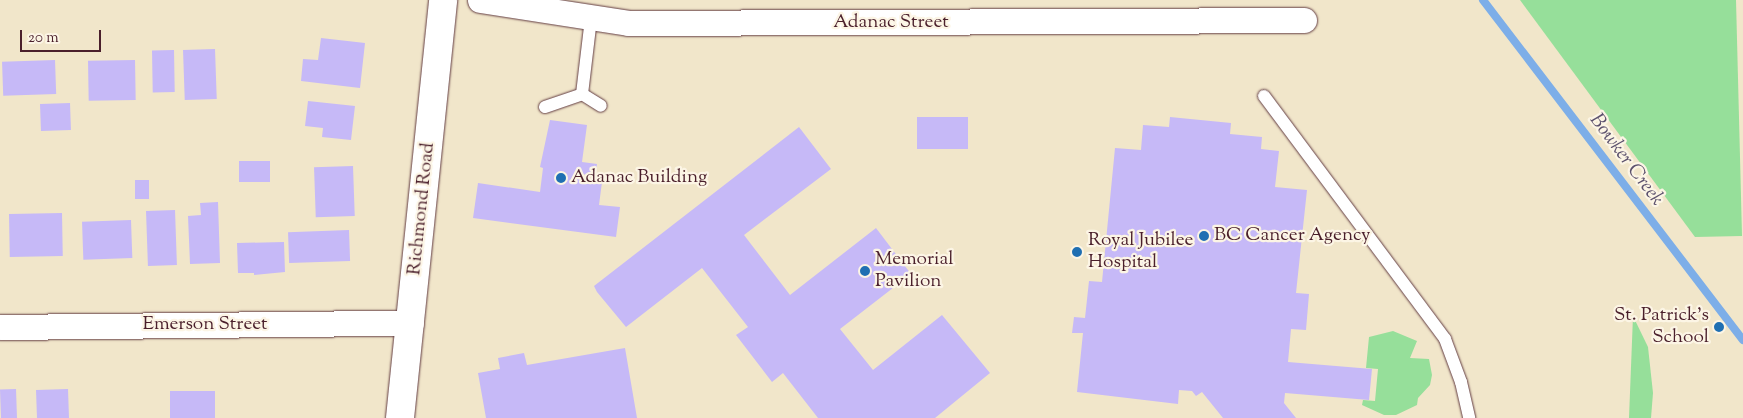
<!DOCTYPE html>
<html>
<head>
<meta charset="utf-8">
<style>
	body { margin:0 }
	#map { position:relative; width:1743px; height:418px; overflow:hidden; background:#f1e6ca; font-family:"Sorts Mill Goudy",serif }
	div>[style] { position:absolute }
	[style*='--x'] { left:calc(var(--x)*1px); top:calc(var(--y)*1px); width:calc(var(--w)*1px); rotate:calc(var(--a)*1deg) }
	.green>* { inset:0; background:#96df9a }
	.stream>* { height:8px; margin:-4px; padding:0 4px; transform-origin:4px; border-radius:4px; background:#7daee8 }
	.building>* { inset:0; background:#c6b9f7; transform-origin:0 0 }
	.roads { filter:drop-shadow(0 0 1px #633d43) drop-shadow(0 0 1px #633d43) }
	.service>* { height:12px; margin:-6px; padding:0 6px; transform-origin:6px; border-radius:6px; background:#fff }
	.minor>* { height:25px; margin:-12.5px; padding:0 12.5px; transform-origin:12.5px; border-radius:12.5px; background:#fff }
	.secondary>* { height:28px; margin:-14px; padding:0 14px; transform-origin:14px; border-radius:14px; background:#fff }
	.dots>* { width:14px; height:14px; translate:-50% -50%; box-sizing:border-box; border:2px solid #fcf5e5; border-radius:50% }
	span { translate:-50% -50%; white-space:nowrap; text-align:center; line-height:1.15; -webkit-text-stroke:4.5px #fcf5e5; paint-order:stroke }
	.street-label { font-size:19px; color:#4a1f2b }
	.poi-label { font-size:19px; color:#4a1f2b }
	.left { translate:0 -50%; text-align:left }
	.right { translate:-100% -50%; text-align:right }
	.water-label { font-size:20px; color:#5c516d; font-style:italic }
	.scale { position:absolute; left:20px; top:30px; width:81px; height:22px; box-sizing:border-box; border:2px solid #4a1f2b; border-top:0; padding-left:6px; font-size:15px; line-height:18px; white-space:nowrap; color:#4a1f2b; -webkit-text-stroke:4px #fcf5e5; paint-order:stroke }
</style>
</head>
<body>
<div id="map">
	<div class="green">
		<div style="clip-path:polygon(1520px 0,1736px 0,1742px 236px,1695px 237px)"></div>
		<div style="clip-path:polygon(1633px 316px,1648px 347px,1653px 393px,1651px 418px,1629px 418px)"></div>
		<div style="clip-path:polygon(1393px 331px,1417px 341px,1410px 358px,1429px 359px,1432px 375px,1430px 385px,1418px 398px,1417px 405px,1396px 415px,1384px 415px,1362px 405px,1363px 400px,1375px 401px,1378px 369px,1366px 368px,1369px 337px)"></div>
	</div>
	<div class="stream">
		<div style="--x:1483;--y:0;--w:428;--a:52.6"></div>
	</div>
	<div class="building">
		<div style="clip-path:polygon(321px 38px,365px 43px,360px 88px,301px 81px,303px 59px,318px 60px)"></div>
		<div style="left:215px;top:49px;width:50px;height:32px;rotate:88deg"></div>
		<div style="left:174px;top:50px;width:42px;height:22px;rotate:89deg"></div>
		<div style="left:55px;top:60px;width:34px;height:53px;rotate:88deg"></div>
		<div style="left:135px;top:60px;width:40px;height:47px;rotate:89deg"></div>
		<div style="clip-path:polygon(308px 101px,355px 106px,351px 140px,322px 137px,323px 128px,305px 126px)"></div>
		<div style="left:70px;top:103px;width:27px;height:30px;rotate:88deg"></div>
		<div style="left:968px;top:117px;width:32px;height:51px;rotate:90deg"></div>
		<div style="clip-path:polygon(1170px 117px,1231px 123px,1230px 134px,1262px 137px,1261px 149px,1279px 151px,1275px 187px,1307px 190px,1296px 293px,1309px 294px,1306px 330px,1291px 329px,1288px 362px,1372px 369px,1369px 400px,1285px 393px,1284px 403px,1296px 418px,1223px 418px,1202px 392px,1196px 396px,1192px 391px,1179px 390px,1178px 404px,1077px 392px,1083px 333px,1072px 333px,1074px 317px,1085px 318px,1089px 281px,1102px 282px,1115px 148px,1141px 150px,1143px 125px,1169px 127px)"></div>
		<div style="clip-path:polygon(550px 120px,587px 125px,582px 162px,597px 164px,595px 176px,581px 174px,580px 179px,602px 182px,599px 205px,620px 207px,616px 237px,473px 218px,478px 183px,540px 192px,543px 168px,540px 167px)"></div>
		<div style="clip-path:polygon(799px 127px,831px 169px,744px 235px,790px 295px,876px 228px,911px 274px,840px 329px,873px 370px,942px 315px,990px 373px,935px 418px,818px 418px,783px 373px,772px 382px,736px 335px,748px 327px,702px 268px,626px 327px,597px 292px,594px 286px)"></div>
		<div style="left:270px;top:161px;width:21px;height:31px;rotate:90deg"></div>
		<div style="left:353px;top:166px;width:50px;height:39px;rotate:88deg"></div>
		<div style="left:135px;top:180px;width:14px;height:19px"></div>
		<div style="clip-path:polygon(218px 202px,220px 263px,190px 264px,188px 216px,201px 215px,200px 203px)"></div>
		<div style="left:175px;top:210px;width:55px;height:29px;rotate:88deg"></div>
		<div style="left:62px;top:213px;width:43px;height:53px;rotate:89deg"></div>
		<div style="left:131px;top:220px;width:38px;height:49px;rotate:88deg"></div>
		<div style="left:349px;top:230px;width:31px;height:61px;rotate:88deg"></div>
		<div style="clip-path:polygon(284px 242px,285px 272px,254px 275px,254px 273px,238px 273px,237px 243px)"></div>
		<div style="clip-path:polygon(625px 348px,637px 418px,486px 418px,478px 373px,500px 369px,498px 358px,524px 353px,527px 365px)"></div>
		<div style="left:16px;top:389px;width:29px;height:16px;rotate:88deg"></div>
		<div style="left:68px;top:389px;width:29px;height:32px;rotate:88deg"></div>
		<div style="left:170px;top:391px;width:45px;height:27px"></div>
	</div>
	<div class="roads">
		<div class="service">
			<div style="--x:582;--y:94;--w:76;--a:-83.2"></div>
			<div style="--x:1264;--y:96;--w:303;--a:53.3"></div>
			<div style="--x:1445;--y:339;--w:46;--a:69.6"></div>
			<div style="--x:1461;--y:382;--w:37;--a:77"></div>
			<div style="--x:545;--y:107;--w:39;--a:-19"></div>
			<div style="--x:582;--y:94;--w:22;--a:32"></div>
		</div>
		<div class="minor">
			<div style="--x:480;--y:0;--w:150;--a:8.8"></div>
			<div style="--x:628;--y:23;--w:676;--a:-0.25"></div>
			<div style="--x:0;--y:327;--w:411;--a:-0.6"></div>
		</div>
		<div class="secondary">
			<div style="--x:400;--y:418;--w:420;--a:-84.1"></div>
		</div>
	</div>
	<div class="dots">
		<div style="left:561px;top:178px;background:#1f6fb2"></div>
		<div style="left:1204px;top:236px;background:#1f6fb2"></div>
		<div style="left:1077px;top:252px;background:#1f6fb2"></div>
		<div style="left:865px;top:271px;background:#1f6fb2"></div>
		<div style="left:1719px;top:327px;background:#1f6fb2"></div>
	</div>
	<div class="street-label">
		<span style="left:891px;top:23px">Adanac Street</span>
		<span style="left:422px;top:209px;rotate:-84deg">Richmond Road</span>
		<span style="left:205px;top:325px">Emerson Street</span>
	</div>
	<div class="poi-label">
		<span class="left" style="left:571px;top:178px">Adanac Building</span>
		<span class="left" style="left:1214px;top:236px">BC Cancer Agency</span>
		<span class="left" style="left:1088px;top:252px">Royal Jubilee<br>Hospital</span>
		<span class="left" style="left:875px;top:271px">Memorial<br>Pavilion</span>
		<span class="right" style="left:1709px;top:327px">St. Patrick's<br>School</span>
	</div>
	<div class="water-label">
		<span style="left:1626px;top:160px;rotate:53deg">Bowker Creek</span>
	</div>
	<div class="scale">20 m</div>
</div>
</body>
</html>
